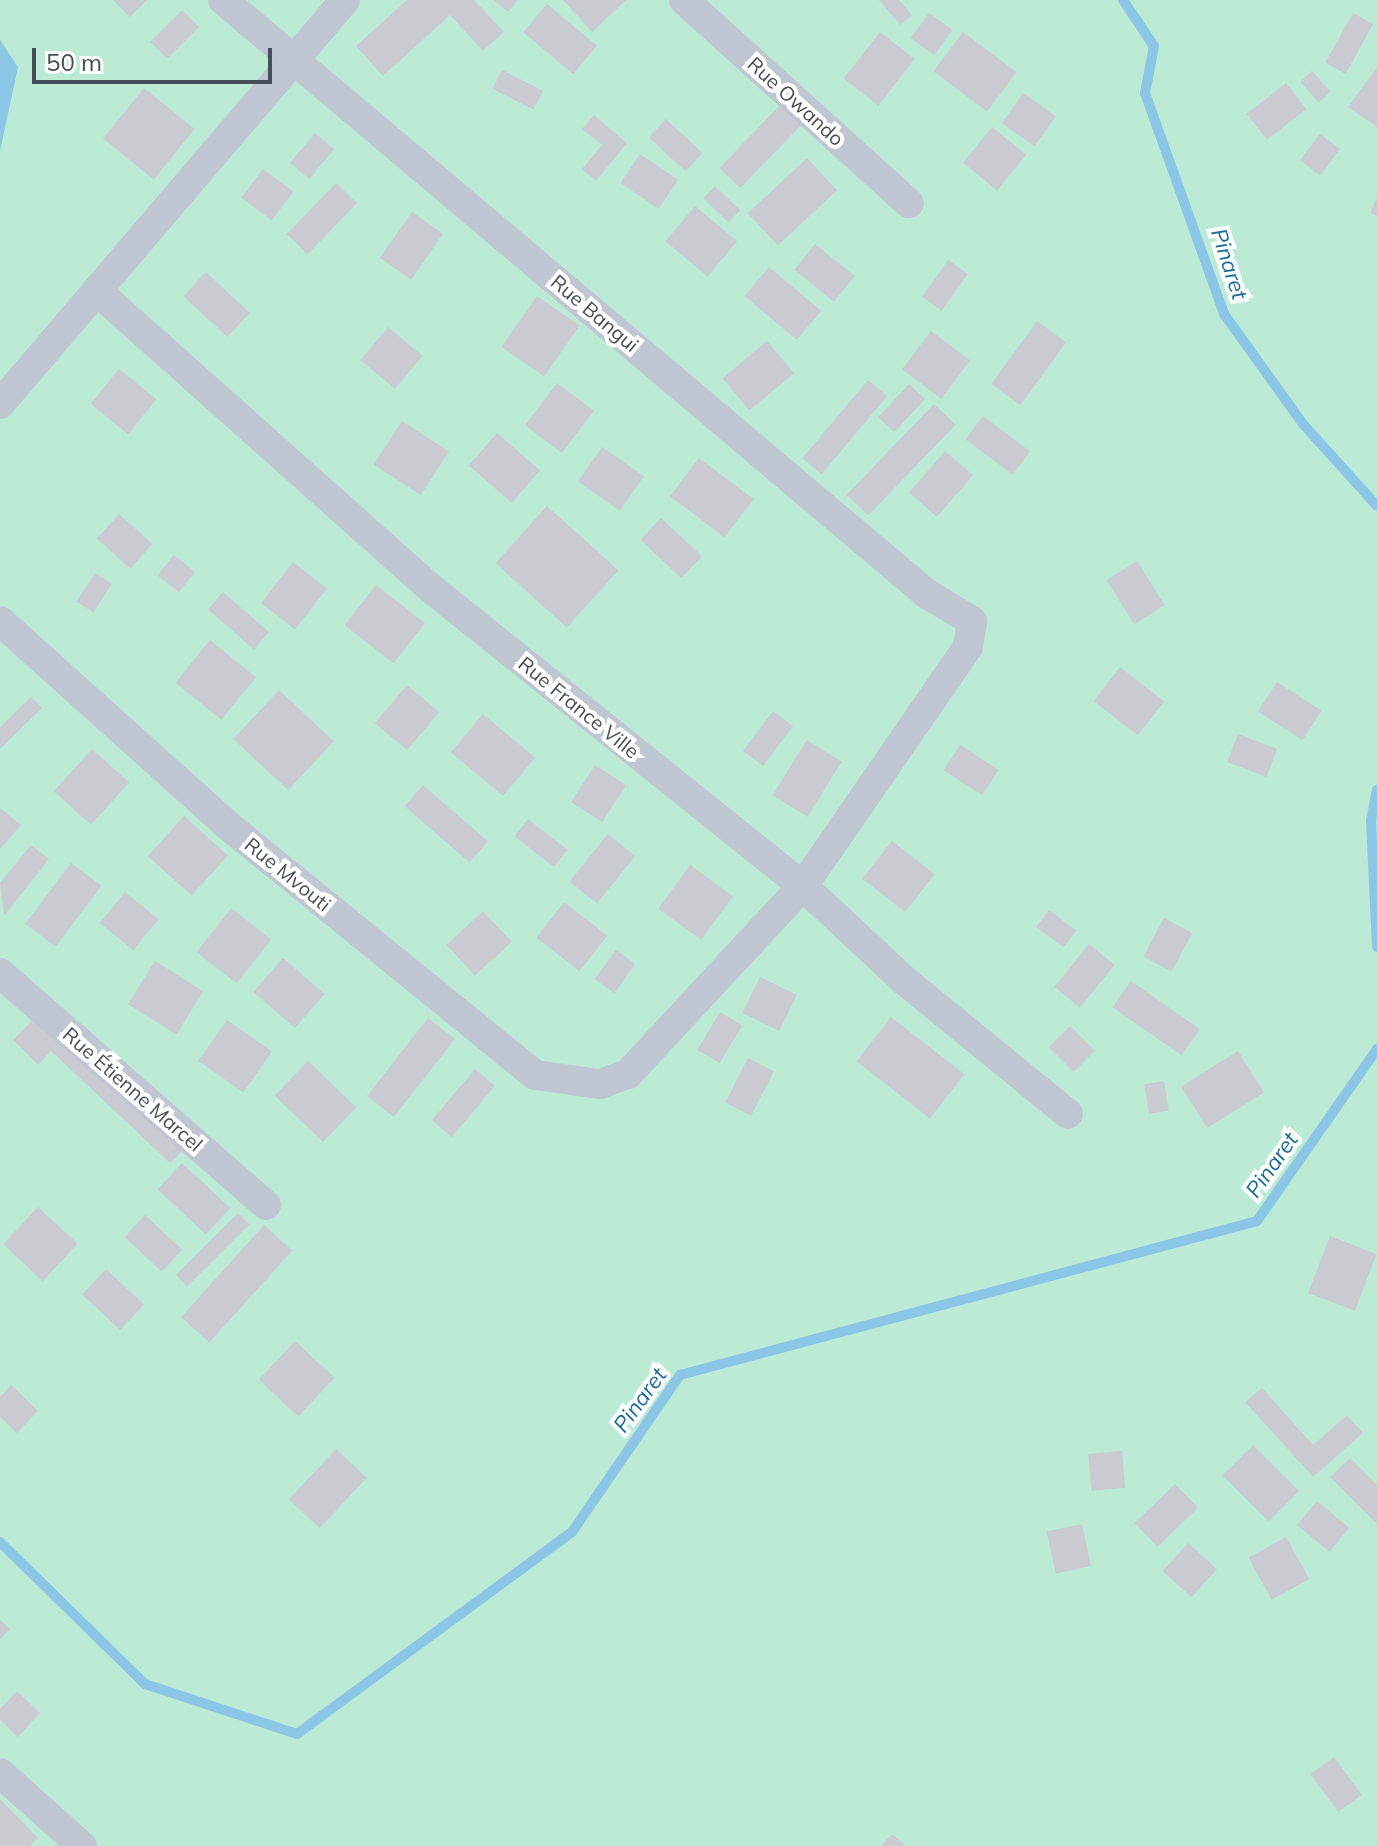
<!DOCTYPE html>
<html>
<head>
<meta charset="utf-8">
<style>
	body { margin:0 }
	#map { position:relative; width:1377px; height:1846px; overflow:hidden; background:#efedec; font-family:Mulish,sans-serif }
	div>[style] { position:absolute }
	[style*='--x'] { left:calc(var(--x)*1px); top:calc(var(--y)*1px); width:calc(var(--w)*1px); rotate:calc(var(--a)*1deg) }
	.green>* { inset:0; background:#bcebd5; transform-origin:0 0 }
	.water>* { inset:0; background:#8bc6e6 }
	.stream>* { height:10px; margin:-5px; padding:0 5px; transform-origin:5px; border-radius:5px; background:#8bc6e6 }
	.building>* { inset:0; background:#cacad1; transform-origin:0 0 }
	.street>* { height:30px; margin:-15px; padding:0 15px; transform-origin:15px; border-radius:15px; background:#c0c6d1 }
	span { translate:-50% -50%; white-space:nowrap; text-align:center; line-height:1.15; -webkit-text-stroke:8px #fff; paint-order:stroke }
	.street-label { font-size:20px; color:#464d58 }
	.water-label { font-size:22px; color:#136d9e; font-style:italic }
	.scale { position:absolute; left:32px; top:48px; width:240px; height:36px; box-sizing:border-box; border:4px solid #464d58; border-top:0; padding-left:10px; font-size:24px; line-height:28px; white-space:nowrap; color:#464d58; -webkit-text-stroke:6px #fff; paint-order:stroke }
</style>
</head>
<body>
<div id="map">
	<div class="green">
		<div style="left:0;top:0;width:1377px;height:1846px"></div>
	</div>
	<div class="water">
		<div style="clip-path:polygon(0 40px,18px 67px,0 151px)"></div>
	</div>
	<div class="stream">
		<div style="--x:1123;--y:0;--w:55;--a:56"></div>
		<div style="--x:1154;--y:46;--w:48;--a:100.8"></div>
		<div style="--x:1145;--y:93;--w:235;--a:70.3"></div>
		<div style="--x:1224;--y:314;--w:135;--a:54.3"></div>
		<div style="--x:1303;--y:424;--w:110;--a:47.9"></div>
		<div style="--x:1377;--y:790;--w:31;--a:101"></div>
		<div style="--x:1371;--y:820;--w:127;--a:87.3"></div>
		<div style="--x:0;--y:1542;--w:203;--a:44.4"></div>
		<div style="--x:145;--y:1684;--w:160;--a:18.2"></div>
		<div style="--x:297;--y:1734;--w:341;--a:-36.3"></div>
		<div style="--x:572;--y:1532;--w:191;--a:-55.5"></div>
		<div style="--x:680;--y:1375;--w:597;--a:-14.94"></div>
		<div style="--x:1257;--y:1221;--w:210;--a:-55.1"></div>
	</div>
	<div class="building">
		<div style="clip-path:polygon(113px 0,147px 0,130px 17px)"></div>
		<div style="clip-path:polygon(407px 0,474px 0,504px 32px,483px 51px,450px 15px,383px 76px,356px 46px)"></div>
		<div style="clip-path:polygon(494px 0,518px 0,508px 12px)"></div>
		<div style="clip-path:polygon(563px 0,626px 0,592px 32px)"></div>
		<div style="clip-path:polygon(879px 0,899px 0,912px 15px,900px 25px)"></div>
		<div style="left:547px;top:4px;width:65px;height:37px;rotate:40deg"></div>
		<div style="left:182px;top:10px;width:24px;height:45px;rotate:45deg"></div>
		<div style="left:929px;top:13px;width:29px;height:31px;rotate:36deg"></div>
		<div style="left:1353px;top:13px;width:23px;height:57px;rotate:29deg"></div>
		<div style="left:880px;top:32px;width:44px;height:59px;rotate:38deg"></div>
		<div style="left:963px;top:32px;width:67px;height:49px;rotate:37deg"></div>
		<div style="clip-path:polygon(1377px 67px,1377px 127px,1348px 107px)"></div>
		<div style="left:502px;top:70px;width:46px;height:21px;rotate:27deg"></div>
		<div style="left:1312px;top:71px;width:28px;height:16px;rotate:48deg"></div>
		<div style="left:1286px;top:83px;width:33px;height:50px;rotate:52deg"></div>
		<div style="left:144px;top:88px;width:65px;height:65px;rotate:39deg"></div>
		<div style="left:1023px;top:93px;width:40px;height:37px;rotate:35deg"></div>
		<div style="left:784px;top:101px;width:29px;height:93px;rotate:44deg"></div>
		<div style="clip-path:polygon(594px 115px,627px 143px,596px 181px,582px 169px,602px 145px,582px 129px)"></div>
		<div style="left:666px;top:119px;width:50px;height:25px;rotate:43deg"></div>
		<div style="left:992px;top:127px;width:44px;height:46px;rotate:39deg"></div>
		<div style="left:315px;top:133px;width:25px;height:39px;rotate:40deg"></div>
		<div style="left:1320px;top:134px;width:25px;height:33px;rotate:37deg"></div>
		<div style="left:640px;top:154px;width:46px;height:35px;rotate:34deg"></div>
		<div style="left:807px;top:158px;width:44px;height:81px;rotate:47deg"></div>
		<div style="left:263px;top:169px;width:38px;height:36px;rotate:37deg"></div>
		<div style="left:336px;top:183px;width:29px;height:71px;rotate:44deg"></div>
		<div style="left:715px;top:186px;width:35px;height:17px;rotate:44deg"></div>
		<div style="clip-path:polygon(1377px 197px,1377px 216px,1370px 213px)"></div>
		<div style="left:695px;top:206px;width:55px;height:46px;rotate:40deg"></div>
		<div style="left:412px;top:212px;width:38px;height:56px;rotate:35deg"></div>
		<div style="left:815px;top:244px;width:51px;height:33px;rotate:39deg"></div>
		<div style="left:948px;top:260px;width:24px;height:45px;rotate:35deg"></div>
		<div style="left:769px;top:267px;width:68px;height:38px;rotate:40deg"></div>
		<div style="left:206px;top:272px;width:60px;height:33px;rotate:43deg"></div>
		<div style="left:537px;top:296px;width:52px;height:62px;rotate:35deg"></div>
		<div style="left:1037px;top:321px;width:36px;height:78px;rotate:36deg"></div>
		<div style="left:388px;top:327px;width:45px;height:43px;rotate:40deg"></div>
		<div style="left:931px;top:331px;width:49px;height:48px;rotate:37deg"></div>
		<div style="left:767px;top:341px;width:42px;height:58px;rotate:50deg"></div>
		<div style="left:119px;top:369px;width:48px;height:45px;rotate:39deg"></div>
		<div style="left:868px;top:380px;width:25px;height:102px;rotate:40deg"></div>
		<div style="left:557px;top:383px;width:46px;height:53px;rotate:37deg"></div>
		<div style="left:909px;top:384px;width:22px;height:45px;rotate:43deg"></div>
		<div style="left:934px;top:404px;width:30px;height:126px;rotate:44deg"></div>
		<div style="left:983px;top:416px;width:59px;height:29px;rotate:37deg"></div>
		<div style="left:402px;top:421px;width:56px;height:52px;rotate:33deg"></div>
		<div style="left:497px;top:433px;width:57px;height:43px;rotate:41deg"></div>
		<div style="left:602px;top:447px;width:51px;height:42px;rotate:35deg"></div>
		<div style="left:945px;top:451px;width:37px;height:55px;rotate:41deg"></div>
		<div style="left:699px;top:458px;width:68px;height:48px;rotate:37deg"></div>
		<div style="left:547px;top:506px;width:96px;height:77px;rotate:42deg"></div>
		<div style="left:119px;top:514px;width:45px;height:33px;rotate:42deg"></div>
		<div style="left:661px;top:518px;width:56px;height:30px;rotate:43deg"></div>
		<div style="left:174px;top:555px;width:27px;height:26px;rotate:39deg"></div>
		<div style="left:1137px;top:561px;width:52px;height:36px;rotate:58deg"></div>
		<div style="left:293px;top:562px;width:43px;height:52px;rotate:38deg"></div>
		<div style="left:95px;top:573px;width:20px;height:34px;rotate:33deg"></div>
		<div style="left:376px;top:585px;width:62px;height:51px;rotate:38deg"></div>
		<div style="left:223px;top:592px;width:61px;height:23px;rotate:41deg"></div>
		<div style="left:210px;top:640px;width:59px;height:55px;rotate:39deg"></div>
		<div style="left:1120px;top:667px;width:56px;height:43px;rotate:38deg"></div>
		<div style="left:1277px;top:682px;width:53px;height:35px;rotate:33deg"></div>
		<div style="left:407px;top:685px;width:42px;height:50px;rotate:40deg"></div>
		<div style="left:279px;top:690px;width:75px;height:67px;rotate:43deg"></div>
		<div style="clip-path:polygon(31px 697px,42px 708px,0 749px,0 727px)"></div>
		<div style="left:773px;top:711px;width:25px;height:50px;rotate:37deg"></div>
		<div style="left:483px;top:714px;width:68px;height:50px;rotate:40deg"></div>
		<div style="left:1238px;top:734px;width:42px;height:30px;rotate:21deg"></div>
		<div style="left:807px;top:740px;width:41px;height:65px;rotate:32deg"></div>
		<div style="left:960px;top:745px;width:46px;height:30px;rotate:33deg"></div>
		<div style="left:92px;top:749px;width:50px;height:57px;rotate:42deg"></div>
		<div style="left:595px;top:765px;width:37px;height:44px;rotate:33deg"></div>
		<div style="left:423px;top:785px;width:86px;height:28px;rotate:41deg"></div>
		<div style="clip-path:polygon(0 808px,21px 825px,0 849px)"></div>
		<div style="left:184px;top:816px;width:59px;height:54px;rotate:42deg"></div>
		<div style="left:528px;top:819px;width:50px;height:22px;rotate:38deg"></div>
		<div style="left:608px;top:834px;width:35px;height:61px;rotate:39deg"></div>
		<div style="left:892px;top:841px;width:54px;height:48px;rotate:38deg"></div>
		<div style="clip-path:polygon(31px 845px,49px 859px,4px 916px,0 883px)"></div>
		<div style="left:71px;top:863px;width:38px;height:76px;rotate:37deg"></div>
		<div style="left:690px;top:865px;width:53px;height:54px;rotate:36deg"></div>
		<div style="left:125px;top:892px;width:43px;height:40px;rotate:39deg"></div>
		<div style="left:564px;top:902px;width:55px;height:45px;rotate:38deg"></div>
		<div style="left:231px;top:908px;width:51px;height:56px;rotate:38deg"></div>
		<div style="left:1049px;top:910px;width:34px;height:21px;rotate:37deg"></div>
		<div style="left:483px;top:911px;width:42px;height:50px;rotate:47deg"></div>
		<div style="left:1164px;top:918px;width:32px;height:44px;rotate:28deg"></div>
		<div style="left:1089px;top:944px;width:33px;height:55px;rotate:39deg"></div>
		<div style="left:616px;top:950px;width:24px;height:36px;rotate:36deg"></div>
		<div style="left:283px;top:958px;width:55px;height:45px;rotate:41deg"></div>
		<div style="left:155px;top:961px;width:57px;height:51px;rotate:32deg"></div>
		<div style="left:760px;top:977px;width:41px;height:40px;rotate:26deg"></div>
		<div style="left:1131px;top:981px;width:84px;height:32px;rotate:35deg"></div>
		<div style="left:720px;top:1012px;width:26px;height:44px;rotate:31deg"></div>
		<div style="clip-path:polygon(37px 1015px,182px 1151px,170px 1163px,51px 1051px,38px 1065px,13px 1040px)"></div>
		<div style="left:891px;top:1017px;width:93px;height:56px;rotate:38deg"></div>
		<div style="left:428px;top:1018px;width:34px;height:99px;rotate:38deg"></div>
		<div style="left:227px;top:1020px;width:55px;height:50px;rotate:35deg"></div>
		<div style="left:1070px;top:1026px;width:35px;height:30px;rotate:45deg"></div>
		<div style="left:1238px;top:1051px;width:49px;height:67px;rotate:58deg"></div>
		<div style="left:748px;top:1058px;width:29px;height:50px;rotate:27deg"></div>
		<div style="left:308px;top:1061px;width:67px;height:48px;rotate:44deg"></div>
		<div style="left:475px;top:1069px;width:26px;height:67px;rotate:40deg"></div>
		<div style="left:1164px;top:1081px;width:30px;height:20px;rotate:81deg"></div>
		<div style="left:182px;top:1163px;width:66px;height:36px;rotate:43deg"></div>
		<div style="left:38px;top:1207px;width:54px;height:51px;rotate:43deg"></div>
		<div style="left:238px;top:1213px;width:16px;height:88px;rotate:45deg"></div>
		<div style="left:145px;top:1215px;width:51px;height:30px;rotate:43deg"></div>
		<div style="left:264px;top:1225px;width:38px;height:124px;rotate:42deg"></div>
		<div style="left:1330px;top:1236px;width:50px;height:61px;rotate:21deg"></div>
		<div style="left:106px;top:1269px;width:52px;height:35px;rotate:43deg"></div>
		<div style="left:295px;top:1341px;width:54px;height:53px;rotate:43deg"></div>
		<div style="clip-path:polygon(11px 1385px,38px 1411px,17px 1433px,0 1417px,0 1397px)"></div>
		<div style="clip-path:polygon(1262px 1388px,1313px 1445px,1347px 1415px,1363px 1433px,1313px 1477px,1245px 1402px)"></div>
		<div style="left:1253px;top:1445px;width:65px;height:43px;rotate:45deg"></div>
		<div style="left:336px;top:1449px;width:42px;height:69px;rotate:43deg"></div>
		<div style="left:1122px;top:1451px;width:37px;height:34px;rotate:85deg"></div>
		<div style="clip-path:polygon(1350px 1458px,1377px 1485px,1377px 1524px,1330px 1477px)"></div>
		<div style="left:1175px;top:1484px;width:33px;height:56px;rotate:46deg"></div>
		<div style="left:1317px;top:1501px;width:42px;height:31px;rotate:40deg"></div>
		<div style="left:1082px;top:1524px;width:43px;height:36px;rotate:78deg"></div>
		<div style="left:1286px;top:1537px;width:48px;height:43px;rotate:61deg"></div>
		<div style="left:1188px;top:1543px;width:39px;height:38px;rotate:42deg"></div>
		<div style="clip-path:polygon(0 1620px,10px 1629px,0 1639px)"></div>
		<div style="clip-path:polygon(17px 1691px,40px 1713px,18px 1737px,0 1720px,0 1709px)"></div>
		<div style="left:1334px;top:1757px;width:47px;height:29px;rotate:54deg"></div>
		<div style="clip-path:polygon(0 1799px,38px 1838px,30px 1846px,0 1846px)"></div>
		<div style="clip-path:polygon(892px 1834px,906px 1846px,881px 1846px)"></div>
	</div>
	<div class="street">
		<div style="--x:684;--y:0;--w:303;--a:42.1"></div>
		<div style="--x:97;--y:291;--w:450;--a:41.7"></div>
		<div style="--x:433;--y:590;--w:474;--a:38.7"></div>
		<div style="--x:803;--y:886;--w:139;--a:43"></div>
		<div style="--x:905;--y:981;--w:210;--a:39.2"></div>
		<div style="--x:0;--y:404;--w:531;--a:-49.5"></div>
		<div style="--x:0;--y:621;--w:304;--a:41.9"></div>
		<div style="--x:226;--y:824;--w:398;--a:39.1"></div>
		<div style="--x:535;--y:1075;--w:66;--a:7.9"></div>
		<div style="--x:600;--y:1084;--w:30;--a:-20"></div>
		<div style="--x:628;--y:1074;--w:257;--a:-47.1"></div>
		<div style="--x:803;--y:886;--w:290;--a:-55.4"></div>
		<div style="--x:968;--y:647;--w:26;--a:-81"></div>
		<div style="--x:972;--y:621;--w:52;--a:-149"></div>
		<div style="--x:927;--y:594;--w:921;--a:-139.84"></div>
		<div style="--x:0;--y:973;--w:353;--a:41.1"></div>
		<div style="--x:0;--y:1773;--w:110;--a:41.7"></div>
	</div>
	<div class="street-label">
		<span style="left:796px;top:101px;rotate:42deg">Rue Owando</span>
		<span style="left:595px;top:313px;rotate:40deg">Rue Bangui</span>
		<span style="left:579px;top:707px;rotate:39deg">Rue France Ville</span>
		<span style="left:288px;top:874px;rotate:39deg">Rue Mvouti</span>
		<span style="left:133px;top:1089px;rotate:41deg">Rue Étienne Marcel</span>
	</div>
	<div class="water-label">
		<span style="left:1229px;top:264px;rotate:72deg">Pinaret</span>
		<span style="left:1272px;top:1165px;rotate:-55deg">Pinaret</span>
		<span style="left:640px;top:1400px;rotate:-54deg">Pinaret</span>
	</div>
	<div class="scale">50 m</div>
</div>
</body>
</html>
